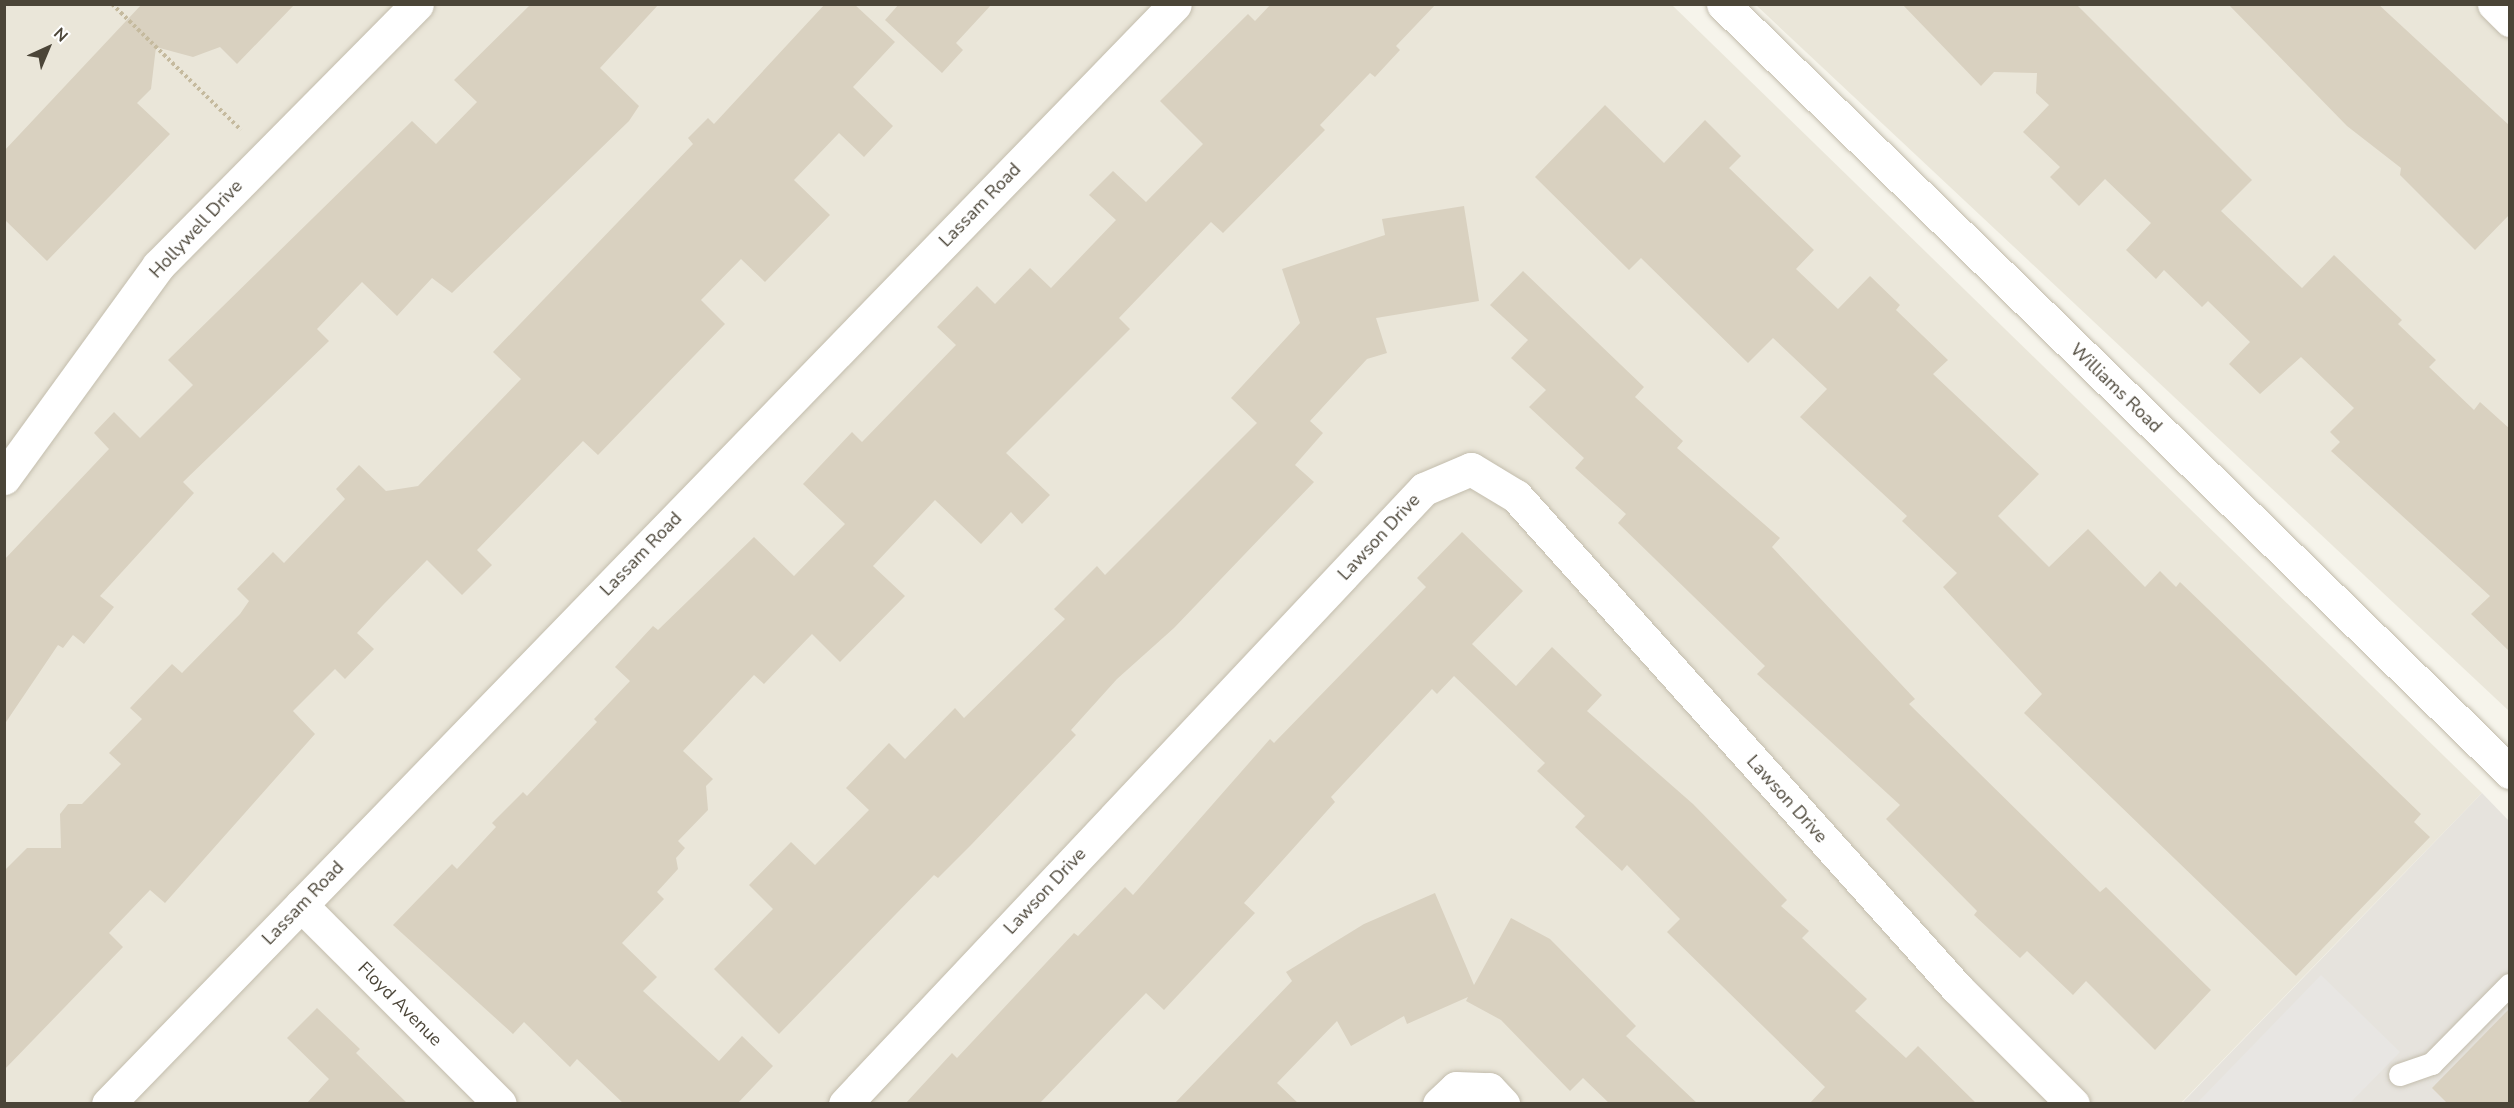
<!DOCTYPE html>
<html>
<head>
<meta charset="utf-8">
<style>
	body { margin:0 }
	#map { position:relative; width:2514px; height:1108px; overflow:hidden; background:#f6f4eb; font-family:"Nunito Sans",sans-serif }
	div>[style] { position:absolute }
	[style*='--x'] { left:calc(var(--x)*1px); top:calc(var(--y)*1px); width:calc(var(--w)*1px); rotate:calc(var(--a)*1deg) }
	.residential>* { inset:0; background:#eae6d9 }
	.industrial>* { inset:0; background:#e6e3dd }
	.parking>* { inset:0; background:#e8e6e3 }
	.building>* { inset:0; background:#d9d1c0 }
	.path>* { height:4px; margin-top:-2px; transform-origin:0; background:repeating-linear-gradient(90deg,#c5ba9e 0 3px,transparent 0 6px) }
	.roads { filter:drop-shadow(0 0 2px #c3bdad) drop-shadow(0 0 2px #c3bdad) }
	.service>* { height:22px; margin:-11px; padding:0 11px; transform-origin:11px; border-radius:11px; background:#fff }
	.minor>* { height:33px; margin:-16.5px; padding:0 16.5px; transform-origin:16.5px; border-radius:16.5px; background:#fff }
	.tertiary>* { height:33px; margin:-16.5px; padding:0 16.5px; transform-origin:16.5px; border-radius:16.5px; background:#fff }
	span { translate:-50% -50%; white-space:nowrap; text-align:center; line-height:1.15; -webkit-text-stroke:4.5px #fff; paint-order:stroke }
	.street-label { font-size:18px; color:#4b4538 }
	.frame { position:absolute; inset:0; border:6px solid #4b4538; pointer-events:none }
	.north { position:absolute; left:18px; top:18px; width:60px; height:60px; -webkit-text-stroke:4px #fff; paint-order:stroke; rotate:44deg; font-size:16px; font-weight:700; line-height:24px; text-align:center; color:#4b4538 }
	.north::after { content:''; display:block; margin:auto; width:21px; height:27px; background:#4b4538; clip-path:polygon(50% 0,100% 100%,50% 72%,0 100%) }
</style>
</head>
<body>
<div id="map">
	<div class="residential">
		<div style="clip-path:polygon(5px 5px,1672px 5px,2482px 793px,2181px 1103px,5px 1104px)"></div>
		<div style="clip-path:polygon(1756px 5px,2509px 5px,2509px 711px)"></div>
	</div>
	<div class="industrial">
		<div style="clip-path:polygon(2482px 793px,2509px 821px,2509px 1103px,2181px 1104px)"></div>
	</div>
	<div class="parking">
		<div style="clip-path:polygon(2321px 975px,2400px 1052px,2350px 1103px,2197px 1103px)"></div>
	</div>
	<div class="building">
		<div style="clip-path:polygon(142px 4px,295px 4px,237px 64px,220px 47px,193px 57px,156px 47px,151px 89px,137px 103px,170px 134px,47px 261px,4px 219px,4px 151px)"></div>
		<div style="clip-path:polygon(531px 4px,659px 4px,600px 68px,639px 106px,629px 121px,452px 293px,432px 278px,397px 316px,362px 282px,317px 329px,329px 341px,183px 482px,194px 493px,100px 596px,114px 607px,84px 644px,73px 635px,63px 648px,58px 645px,4px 725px,4px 560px,109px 449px,94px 433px,114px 412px,140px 438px,193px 385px,168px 360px,412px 121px,436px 144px,477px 102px,454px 80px)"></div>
		<div style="clip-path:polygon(825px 4px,854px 4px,895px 42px,853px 87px,893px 126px,864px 157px,839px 133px,794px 180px,830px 215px,765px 282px,741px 259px,701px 300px,725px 324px,598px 455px,583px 441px,477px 550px,492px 565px,462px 595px,427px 560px,383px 605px,357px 633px,374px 649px,345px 679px,335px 669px,293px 711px,315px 734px,165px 903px,150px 890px,109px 933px,123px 947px,4px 1070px,4px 871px,27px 848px,61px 848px,60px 814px,68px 804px,82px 804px,121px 764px,109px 753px,142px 719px,130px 708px,172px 664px,182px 673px,240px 614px,249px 601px,237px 589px,273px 552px,284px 563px,345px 499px,336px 489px,359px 465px,386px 491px,418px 486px,521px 379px,493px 352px,693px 144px,688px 138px,708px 118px,714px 124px)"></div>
		<div style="clip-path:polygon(899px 4px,992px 4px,956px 43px,963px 50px,942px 73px,885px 20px)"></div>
		<div style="clip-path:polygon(1271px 4px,1436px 4px,1396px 46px,1400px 50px,1375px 77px,1370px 73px,1320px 125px,1325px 130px,1223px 233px,1211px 222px,1119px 318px,1130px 329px,1006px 453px,1050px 495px,1022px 524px,1011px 512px,981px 544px,935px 500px,873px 566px,905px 596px,840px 662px,812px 634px,764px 684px,754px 675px,683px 751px,713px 779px,706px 786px,708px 810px,678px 841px,685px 848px,676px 858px,678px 869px,657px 892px,664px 899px,622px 943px,657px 977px,643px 991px,719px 1061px,742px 1036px,773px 1066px,737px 1104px,624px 1104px,577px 1059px,570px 1067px,524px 1022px,513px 1034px,393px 925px,452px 864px,457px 869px,496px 827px,492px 823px,523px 792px,527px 796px,597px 722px,594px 719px,630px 681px,615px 667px,653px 626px,658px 630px,754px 537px,794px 576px,845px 524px,803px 484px,852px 432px,862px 442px,956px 345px,937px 327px,977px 286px,995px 304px,1030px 268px,1051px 288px,1116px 220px,1089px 195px,1113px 171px,1146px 202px,1203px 144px,1160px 101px,1248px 14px,1255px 21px)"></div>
		<div style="clip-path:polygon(1902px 4px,2076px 4px,2252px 180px,2221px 211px,2302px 288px,2334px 255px,2402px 320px,2398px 324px,2436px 360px,2429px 367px,2474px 410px,2480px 402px,2510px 429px,2510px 652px,2471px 614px,2490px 596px,2331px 451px,2340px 442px,2330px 432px,2354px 408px,2301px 357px,2260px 394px,2229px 364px,2250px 342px,2208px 301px,2202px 307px,2164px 270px,2156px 279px,2126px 250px,2151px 223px,2105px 179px,2079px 206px,2050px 177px,2060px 167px,2023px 132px,2049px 105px,2036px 93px,2037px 73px,1994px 72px,1981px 86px)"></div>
		<div style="clip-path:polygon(2228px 4px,2378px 4px,2510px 126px,2510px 214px,2475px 250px,2400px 175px,2401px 168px,2347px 126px)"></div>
		<div style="clip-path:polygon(1605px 105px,1664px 163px,1705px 120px,1741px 156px,1729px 168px,1814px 250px,1796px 269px,1838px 309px,1870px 276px,1900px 305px,1896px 310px,1948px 360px,1933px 374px,2039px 474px,1998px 516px,2049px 567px,2088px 529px,2145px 587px,2160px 571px,2176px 587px,2180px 582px,2421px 814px,2414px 822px,2430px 837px,2296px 976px,2024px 713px,2042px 694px,1943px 587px,1957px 573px,1902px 521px,1907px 516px,1800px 417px,1827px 389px,1773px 338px,1748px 363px,1641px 258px,1629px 270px,1535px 177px)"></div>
		<div style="clip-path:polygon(1464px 206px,1479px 301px,1376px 318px,1387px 353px,1367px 359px,1310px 421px,1323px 433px,1295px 465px,1314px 482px,1174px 628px,1117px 679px,1071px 730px,1076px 735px,971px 845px,938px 878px,934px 875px,779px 1034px,714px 969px,773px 909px,749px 885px,791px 842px,815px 865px,869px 810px,846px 788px,889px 743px,905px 759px,955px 708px,964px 718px,1065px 619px,1054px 609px,1097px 566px,1105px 575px,1257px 423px,1231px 398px,1300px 323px,1282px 269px,1385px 235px,1382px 219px)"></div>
		<div style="clip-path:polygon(1523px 271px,1644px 387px,1635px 397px,1683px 441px,1677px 448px,1780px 538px,1772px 547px,1915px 699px,1909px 704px,2100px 892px,2106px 887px,2211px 990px,2155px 1050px,2086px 981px,2073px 995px,2027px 951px,2020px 958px,1974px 915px,1977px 911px,1886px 819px,1900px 805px,1757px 674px,1765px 666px,1618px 523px,1626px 514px,1575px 468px,1584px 458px,1529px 407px,1546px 390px,1511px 358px,1528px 340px,1490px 305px)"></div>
		<div style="clip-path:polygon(1462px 532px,1523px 591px,1472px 644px,1516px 686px,1552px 647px,1602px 695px,1587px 711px,1693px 804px,1787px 900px,1781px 906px,1809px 931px,1802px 938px,1867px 999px,1855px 1011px,1906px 1058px,1918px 1046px,1977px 1104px,1809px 1104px,1825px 1087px,1667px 932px,1680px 919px,1627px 865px,1622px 871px,1575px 827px,1585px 816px,1537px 771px,1545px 763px,1454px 676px,1437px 694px,1432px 689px,1331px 797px,1335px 802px,1244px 903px,1255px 913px,1164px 1010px,1146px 993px,1039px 1104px,905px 1104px,952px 1053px,957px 1058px,1074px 933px,1078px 936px,1125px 887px,1133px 895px,1270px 739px,1274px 743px,1426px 587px,1417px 578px)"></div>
		<div style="clip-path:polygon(1435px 893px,1474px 985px,1511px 918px,1550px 939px,1636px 1026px,1626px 1036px,1698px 1104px,1610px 1104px,1583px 1078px,1570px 1091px,1501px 1020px,1466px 1001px,1468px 997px,1407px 1024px,1404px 1016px,1351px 1046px,1337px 1021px,1277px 1083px,1299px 1104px,1174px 1104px,1292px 981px,1286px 972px,1364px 924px)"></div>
		<div style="clip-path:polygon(317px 1008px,360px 1049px,356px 1053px,408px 1104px,306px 1104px,329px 1079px,287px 1038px)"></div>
		<div style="clip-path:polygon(2510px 1008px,2510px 1104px,2448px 1104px,2432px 1088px)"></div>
	</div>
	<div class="path">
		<div style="--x:112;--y:4;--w:180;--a:44.3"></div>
	</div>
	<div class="roads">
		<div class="service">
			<div style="--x:2400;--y:1075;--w:34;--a:-19"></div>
			<div style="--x:2432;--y:1064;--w:111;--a:-45.4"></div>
		</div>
		<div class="minor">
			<div style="--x:2494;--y:4;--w:23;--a:45"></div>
			<div style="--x:4;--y:478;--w:262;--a:-54"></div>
			<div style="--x:158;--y:266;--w:368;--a:-45.3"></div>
			<div style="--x:301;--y:905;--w:281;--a:45"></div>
			<div style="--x:108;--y:1104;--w:1532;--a:-45.87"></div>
			<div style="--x:845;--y:1104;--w:845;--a:-46.73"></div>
			<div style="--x:1424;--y:489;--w:51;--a:-23.1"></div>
			<div style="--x:1471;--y:469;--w:52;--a:31"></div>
			<div style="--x:1516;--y:496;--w:661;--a:48.13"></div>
			<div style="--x:1957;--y:988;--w:164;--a:45"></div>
			<div style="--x:1439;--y:1104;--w:23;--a:-43"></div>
			<div style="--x:1456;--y:1088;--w:33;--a:2"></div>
			<div style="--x:1489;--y:1089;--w:21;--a:47"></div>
		</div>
		<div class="tertiary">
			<div style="--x:1723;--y:4;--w:1100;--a:44.3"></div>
		</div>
	</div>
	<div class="street-label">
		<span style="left:980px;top:205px;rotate:-46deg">Lassam Road</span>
		<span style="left:196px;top:229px;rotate:-47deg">Hollywell Drive</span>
		<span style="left:2116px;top:388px;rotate:44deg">Williams Road</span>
		<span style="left:1379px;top:537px;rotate:-47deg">Lawson Drive</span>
		<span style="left:641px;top:554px;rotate:-46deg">Lassam Road</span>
		<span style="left:1787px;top:799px;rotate:48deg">Lawson Drive</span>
		<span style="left:1045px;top:891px;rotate:-47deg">Lawson Drive</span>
		<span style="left:303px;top:903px;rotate:-46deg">Lassam Road</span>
		<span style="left:400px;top:1004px;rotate:45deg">Floyd Avenue</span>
	</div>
	<div class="frame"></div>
	<div class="north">N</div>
</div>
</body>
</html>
